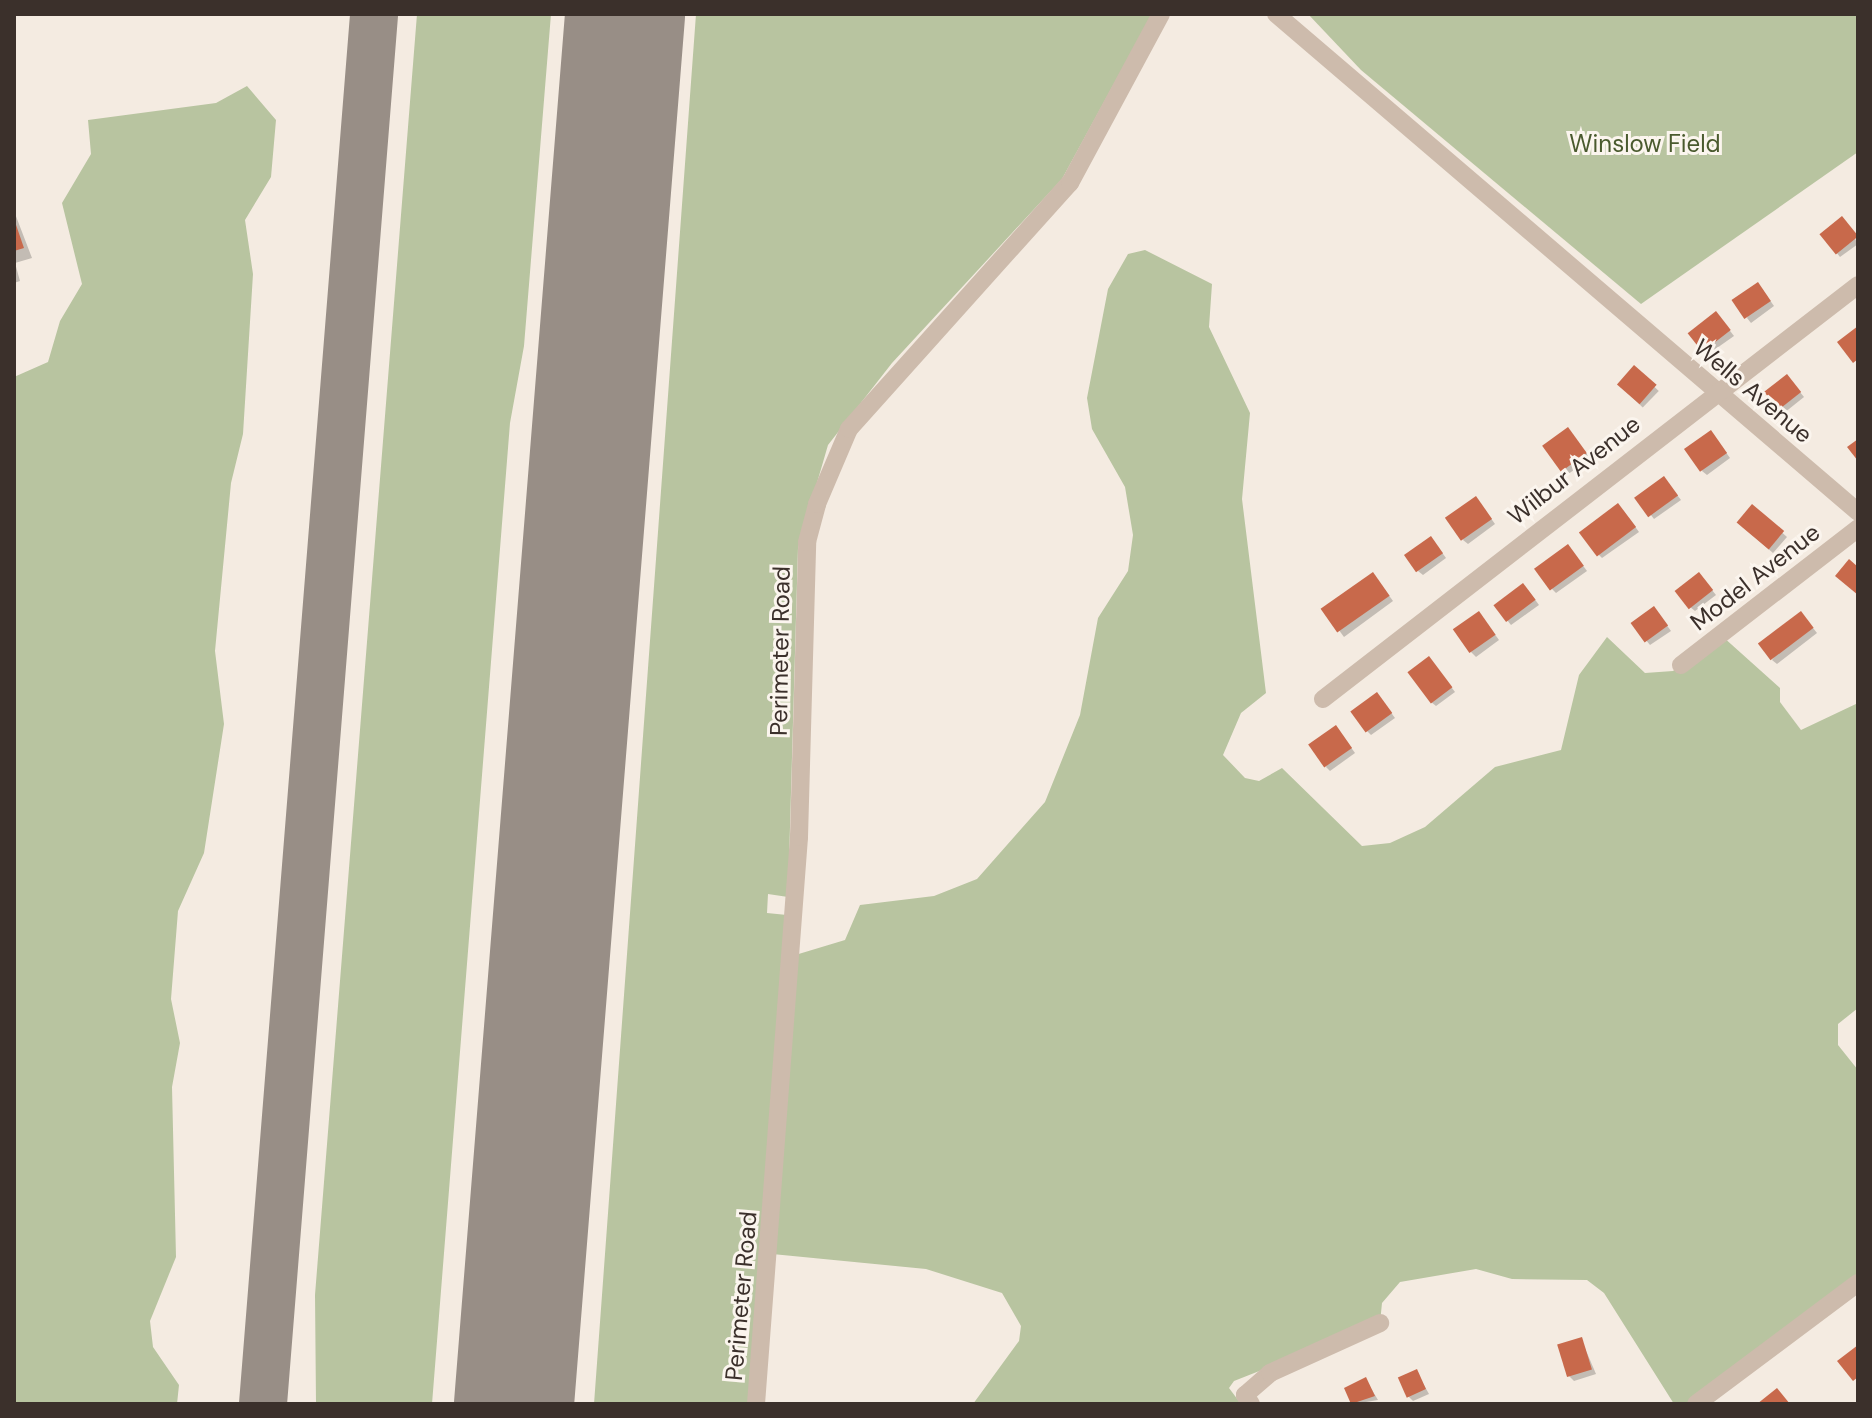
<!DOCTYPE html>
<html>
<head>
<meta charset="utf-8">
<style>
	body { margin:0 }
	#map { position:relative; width:1872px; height:1418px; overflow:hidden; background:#f4ebe1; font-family:"DM Sans",sans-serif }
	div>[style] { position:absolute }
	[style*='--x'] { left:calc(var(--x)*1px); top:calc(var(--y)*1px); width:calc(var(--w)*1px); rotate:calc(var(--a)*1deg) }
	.green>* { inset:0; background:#b8c4a0 }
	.shadow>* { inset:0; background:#0003; transform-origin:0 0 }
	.taxiway>* { height:48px; margin:-24px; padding:0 24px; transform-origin:24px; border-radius:24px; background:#988e86 }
	.runway>* { height:120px; margin:-60px; padding:0 60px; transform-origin:60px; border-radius:60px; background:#988e86 }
	.building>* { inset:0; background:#c8694b; transform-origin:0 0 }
	.minor>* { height:18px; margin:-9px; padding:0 9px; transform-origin:9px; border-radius:9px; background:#cdbbac }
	span { translate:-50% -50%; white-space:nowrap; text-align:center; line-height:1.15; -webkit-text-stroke:6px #fbf5ee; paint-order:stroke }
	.park-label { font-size:24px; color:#4a5a2e }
	.street-label { font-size:24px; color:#3b302b }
	.frame { position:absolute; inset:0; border:16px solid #3b302b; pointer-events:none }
</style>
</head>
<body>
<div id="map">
	<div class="green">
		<div style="clip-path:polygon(417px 14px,551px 14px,524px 346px,510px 423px,432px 1404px,316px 1404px,315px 1295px)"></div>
		<div style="clip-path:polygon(696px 14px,1152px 14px,1062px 179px,892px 363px,828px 445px,798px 548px,788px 897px,768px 894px,767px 913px,787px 915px,792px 956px,845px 940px,860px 905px,934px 896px,977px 879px,1045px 802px,1080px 715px,1098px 618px,1128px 571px,1133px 535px,1125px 487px,1092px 429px,1087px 398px,1108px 289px,1128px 254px,1145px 250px,1212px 284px,1209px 327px,1250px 413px,1242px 499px,1266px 693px,1241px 713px,1223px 755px,1245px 778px,1259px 781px,1282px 768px,1362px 846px,1390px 843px,1425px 827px,1495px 767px,1561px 750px,1579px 675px,1607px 637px,1645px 673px,1673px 671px,1722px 636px,1780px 688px,1780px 702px,1801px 730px,1858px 703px,1858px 1008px,1838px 1024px,1838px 1045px,1858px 1070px,1858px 1284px,1695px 1404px,1674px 1404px,1604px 1293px,1587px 1280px,1512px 1279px,1476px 1269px,1400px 1282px,1382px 1303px,1380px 1323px,1234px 1381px,1229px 1388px,1241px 1404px,973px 1404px,1019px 1341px,1021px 1326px,1002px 1293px,926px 1269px,762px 1253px,750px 1404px,594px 1404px)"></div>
		<div style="clip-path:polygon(1308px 14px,1858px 14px,1858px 152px,1641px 304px,1361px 70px)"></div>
		<div style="clip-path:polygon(247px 86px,276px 120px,271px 177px,245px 220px,253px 274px,243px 434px,231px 483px,215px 651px,224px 724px,204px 853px,178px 911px,171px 999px,180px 1043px,172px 1087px,176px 1257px,150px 1321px,153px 1347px,179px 1385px,177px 1404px,14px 1404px,14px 377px,48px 362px,60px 321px,82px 284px,62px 203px,91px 154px,88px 120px,216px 103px)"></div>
	</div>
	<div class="shadow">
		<div style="clip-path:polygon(14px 211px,32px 258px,15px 263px,20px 281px,14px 283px)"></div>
		<div style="clip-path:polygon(1846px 223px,1858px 244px,1840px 257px,1822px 234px)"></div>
		<div style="clip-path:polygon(1762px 289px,1774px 306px,1751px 323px,1747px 318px)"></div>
		<div style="clip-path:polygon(1720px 318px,1734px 336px,1707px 355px,1703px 351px)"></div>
		<div style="left:1635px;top:368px;width:33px;height:23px;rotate:44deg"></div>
		<div style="clip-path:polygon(1791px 381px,1804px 397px,1784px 413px,1780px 408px)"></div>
		<div style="clip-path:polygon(1572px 434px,1590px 458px,1567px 475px,1563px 471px)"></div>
		<div style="clip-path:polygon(1715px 437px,1730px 458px,1707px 475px,1702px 471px)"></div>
		<div style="clip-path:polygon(1668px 483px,1681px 500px,1654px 519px,1637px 497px)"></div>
		<div style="clip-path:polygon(1480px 503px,1495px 524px,1468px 544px,1463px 540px)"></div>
		<div style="clip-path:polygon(1752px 506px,1787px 537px,1773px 553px,1743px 527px)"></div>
		<div style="clip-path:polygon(1623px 510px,1639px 532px,1602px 558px,1598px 554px)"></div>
		<div style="clip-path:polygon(1435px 543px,1446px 558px,1423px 575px,1418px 571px)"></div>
		<div style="clip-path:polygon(1572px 551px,1587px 571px,1556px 593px,1552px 589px)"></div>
		<div style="clip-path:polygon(1377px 579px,1393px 601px,1344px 637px,1324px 610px)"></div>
		<div style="clip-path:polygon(1703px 579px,1716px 595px,1695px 611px,1690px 607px)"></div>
		<div style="clip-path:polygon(1528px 590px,1539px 605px,1511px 625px,1507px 620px)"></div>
		<div style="clip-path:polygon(1658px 613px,1671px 631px,1650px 645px,1633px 624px)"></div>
		<div style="clip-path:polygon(1483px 618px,1499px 640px,1476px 657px,1471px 652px)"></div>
		<div style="clip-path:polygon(1805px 618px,1817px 633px,1777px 664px,1772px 660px)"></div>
		<div style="clip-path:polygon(1433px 663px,1455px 692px,1436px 706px,1431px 702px)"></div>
		<div style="clip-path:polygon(1381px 699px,1395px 718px,1371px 735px,1367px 731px)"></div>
		<div style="clip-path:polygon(1340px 732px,1355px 753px,1330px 771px,1326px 767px)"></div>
		<div style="clip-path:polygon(1581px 1339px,1596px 1374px,1574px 1381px,1569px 1376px)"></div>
		<div style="clip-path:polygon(1416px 1371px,1429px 1394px,1413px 1401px,1408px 1396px)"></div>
		<div style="clip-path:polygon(1366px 1380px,1378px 1400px,1354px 1404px,1346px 1389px)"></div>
	</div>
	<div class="taxiway">
		<div style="--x:263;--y:1404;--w:1394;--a:-85.43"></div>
	</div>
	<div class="runway">
		<div style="--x:514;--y:1404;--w:1394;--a:-85.43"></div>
	</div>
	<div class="building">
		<div style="left:1842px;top:216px;width:26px;height:29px;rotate:51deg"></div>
		<div style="clip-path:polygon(14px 219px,24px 248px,14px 251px)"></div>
		<div style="left:1758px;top:282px;width:23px;height:32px;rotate:56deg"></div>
		<div style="left:1716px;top:311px;width:24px;height:36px;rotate:52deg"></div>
		<div style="clip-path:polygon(1858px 326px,1858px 359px,1853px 363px,1837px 342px)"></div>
		<div style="left:1634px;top:365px;width:30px;height:26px;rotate:41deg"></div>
		<div style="left:1787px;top:374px;width:23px;height:29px;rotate:52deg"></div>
		<div style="left:1568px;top:427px;width:32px;height:32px;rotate:54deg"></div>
		<div style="left:1711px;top:430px;width:28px;height:33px;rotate:55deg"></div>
		<div style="clip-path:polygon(1858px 439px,1858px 461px,1847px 447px)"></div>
		<div style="left:1664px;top:476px;width:24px;height:37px;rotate:54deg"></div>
		<div style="left:1476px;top:496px;width:28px;height:38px;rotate:55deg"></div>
		<div style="left:1618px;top:503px;width:30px;height:49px;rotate:53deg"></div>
		<div style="left:1752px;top:504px;width:42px;height:24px;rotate:40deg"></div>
		<div style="left:1431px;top:536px;width:21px;height:33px;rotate:55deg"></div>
		<div style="left:1568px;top:544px;width:27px;height:42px;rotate:54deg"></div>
		<div style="clip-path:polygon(1849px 559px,1858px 567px,1858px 595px,1835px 576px)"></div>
		<div style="left:1373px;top:572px;width:29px;height:64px;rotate:55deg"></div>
		<div style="left:1699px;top:572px;width:23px;height:31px;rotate:52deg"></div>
		<div style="left:1523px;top:583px;width:21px;height:37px;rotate:53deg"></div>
		<div style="left:1654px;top:606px;width:24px;height:29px;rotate:54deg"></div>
		<div style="left:1479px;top:611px;width:29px;height:32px;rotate:55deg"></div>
		<div style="left:1801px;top:611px;width:21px;height:54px;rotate:53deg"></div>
		<div style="left:1429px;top:656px;width:39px;height:27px;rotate:53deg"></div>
		<div style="left:1377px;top:692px;width:26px;height:33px;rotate:54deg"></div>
		<div style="left:1336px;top:725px;width:28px;height:34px;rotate:55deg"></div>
		<div style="left:1582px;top:1337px;width:34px;height:26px;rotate:73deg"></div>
		<div style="clip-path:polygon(1858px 1345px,1858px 1377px,1853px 1381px,1837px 1361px)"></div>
		<div style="left:1417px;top:1369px;width:22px;height:21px;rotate:66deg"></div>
		<div style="clip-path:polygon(1366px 1377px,1375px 1396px,1351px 1404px,1344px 1388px)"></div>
		<div style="clip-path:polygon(1777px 1388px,1790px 1404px,1757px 1404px)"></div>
	</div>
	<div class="minor">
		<div style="--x:1276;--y:14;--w:766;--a:40.55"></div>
		<div style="--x:1681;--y:665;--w:224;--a:-37.7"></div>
		<div style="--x:1323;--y:699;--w:676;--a:-37.73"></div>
		<div style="--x:756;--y:1404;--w:569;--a:-85.66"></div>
		<div style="--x:799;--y:837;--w:295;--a:-88.4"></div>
		<div style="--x:807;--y:542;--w:39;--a:-75"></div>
		<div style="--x:817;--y:504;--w:82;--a:-66.9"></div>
		<div style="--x:849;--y:429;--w:331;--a:-48.1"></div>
		<div style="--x:1070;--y:183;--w:192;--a:-61.7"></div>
		<div style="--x:1251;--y:1404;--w:11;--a:-124"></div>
		<div style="--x:1245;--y:1395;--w:33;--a:-41"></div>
		<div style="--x:1270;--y:1373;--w:121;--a:-24.4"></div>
		<div style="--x:1696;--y:1404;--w:202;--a:-36.8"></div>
	</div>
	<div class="park-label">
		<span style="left:1645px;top:144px">Winslow Field</span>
	</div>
	<div class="street-label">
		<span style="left:1753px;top:391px;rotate:40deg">Wells Avenue</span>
		<span style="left:1574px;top:470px;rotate:-38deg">Wilbur Avenue</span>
		<span style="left:1755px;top:577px;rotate:-38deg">Model Avenue</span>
		<span style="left:780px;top:651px;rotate:-89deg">Perimeter Road</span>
		<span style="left:741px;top:1296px;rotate:-85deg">Perimeter Road</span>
	</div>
	<div class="frame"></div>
</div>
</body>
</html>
